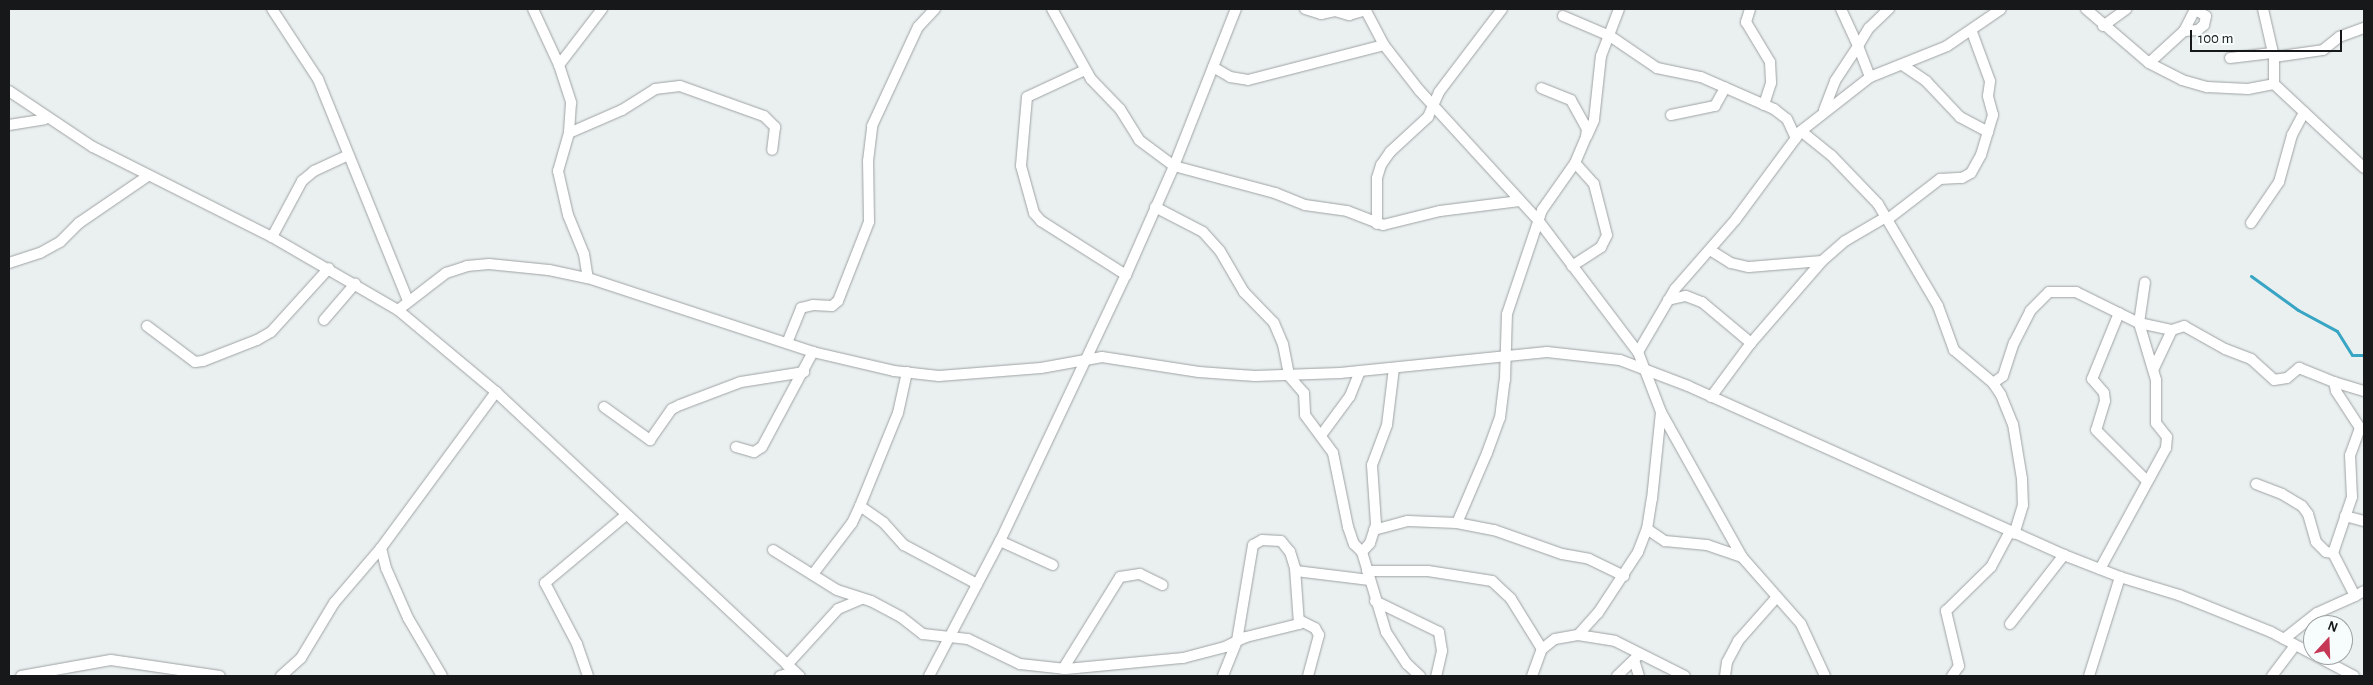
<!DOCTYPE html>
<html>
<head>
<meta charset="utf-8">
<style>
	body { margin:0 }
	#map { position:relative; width:2373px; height:685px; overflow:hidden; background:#eaeff0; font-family:"Alegreya Sans",sans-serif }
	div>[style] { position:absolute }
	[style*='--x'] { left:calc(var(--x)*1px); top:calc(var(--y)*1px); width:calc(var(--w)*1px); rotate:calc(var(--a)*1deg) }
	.stream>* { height:3px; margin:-1.5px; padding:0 1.5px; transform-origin:1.5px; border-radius:1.5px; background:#37a5c3 }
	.roads { filter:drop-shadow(0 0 1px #9ea2a3) drop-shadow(0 0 1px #9ea2a3) }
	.minor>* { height:10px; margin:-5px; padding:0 5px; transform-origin:5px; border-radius:5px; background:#fff }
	span { translate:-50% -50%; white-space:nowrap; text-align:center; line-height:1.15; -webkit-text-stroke:4px #f7fcfd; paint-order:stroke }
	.frame { position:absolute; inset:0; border:10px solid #171819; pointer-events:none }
	.north { position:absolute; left:2303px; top:615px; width:50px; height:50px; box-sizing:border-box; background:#f7fcfd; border:1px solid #9da1a2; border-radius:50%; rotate:20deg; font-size:14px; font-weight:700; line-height:20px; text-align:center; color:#171819 }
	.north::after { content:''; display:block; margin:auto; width:18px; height:22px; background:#c63655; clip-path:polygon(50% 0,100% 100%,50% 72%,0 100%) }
	.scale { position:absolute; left:2190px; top:30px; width:152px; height:22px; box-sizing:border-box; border:2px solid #171819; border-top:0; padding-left:6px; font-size:15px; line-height:18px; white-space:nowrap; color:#171819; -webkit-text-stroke:4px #f7fcfd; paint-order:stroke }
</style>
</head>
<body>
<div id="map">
	<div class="stream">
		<div style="--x:2251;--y:276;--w:58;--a:35.9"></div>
		<div style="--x:2298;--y:310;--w:44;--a:28.3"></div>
		<div style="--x:2337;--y:331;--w:28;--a:58"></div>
		<div style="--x:2352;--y:355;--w:12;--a:0"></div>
	</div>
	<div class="roads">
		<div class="minor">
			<div style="--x:272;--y:9;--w:84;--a:56.7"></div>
			<div style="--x:318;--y:79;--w:240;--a:67.9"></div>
			<div style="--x:533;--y:9;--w:62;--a:65.1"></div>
			<div style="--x:559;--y:65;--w:40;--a:72"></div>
			<div style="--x:571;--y:103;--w:30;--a:94"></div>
			<div style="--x:569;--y:133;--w:40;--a:106"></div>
			<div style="--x:558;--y:171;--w:45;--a:77.2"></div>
			<div style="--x:568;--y:215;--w:42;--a:67.7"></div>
			<div style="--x:584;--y:254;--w:24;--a:81"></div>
			<div style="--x:1052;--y:9;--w:80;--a:60.9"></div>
			<div style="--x:1091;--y:79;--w:42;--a:46"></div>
			<div style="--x:1120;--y:109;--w:36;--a:58"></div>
			<div style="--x:1139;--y:140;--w:44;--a:36.6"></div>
			<div style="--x:1174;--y:166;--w:105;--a:15"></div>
			<div style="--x:1275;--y:193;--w:32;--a:22"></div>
			<div style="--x:1305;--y:205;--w:42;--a:8.1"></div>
			<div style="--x:1347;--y:211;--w:39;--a:21"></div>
			<div style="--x:1383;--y:225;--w:59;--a:-13.8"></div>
			<div style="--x:1440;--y:211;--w:80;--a:-7.2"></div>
			<div style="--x:1305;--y:9;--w:17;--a:17"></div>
			<div style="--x:1321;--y:14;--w:14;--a:-12"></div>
			<div style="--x:1335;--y:11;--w:15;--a:16"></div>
			<div style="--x:1349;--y:15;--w:18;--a:-16"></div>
			<div style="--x:1365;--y:9;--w:41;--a:62.2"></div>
			<div style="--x:1384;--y:45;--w:57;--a:52.1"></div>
			<div style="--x:1419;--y:90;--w:176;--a:47.5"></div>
			<div style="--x:1538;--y:220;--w:166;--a:52.9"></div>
			<div style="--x:1638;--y:352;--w:64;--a:69"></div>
			<div style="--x:1661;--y:412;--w:166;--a:60.8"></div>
			<div style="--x:1742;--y:557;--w:89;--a:48.6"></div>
			<div style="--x:1801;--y:624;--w:57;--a:65.2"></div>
			<div style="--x:1750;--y:9;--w:14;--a:107"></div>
			<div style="--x:1746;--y:22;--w:47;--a:59"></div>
			<div style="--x:1770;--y:62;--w:21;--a:87"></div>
			<div style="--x:1771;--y:83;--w:23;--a:108"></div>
			<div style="--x:2086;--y:9;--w:83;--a:40.6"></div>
			<div style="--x:2149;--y:63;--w:37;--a:27"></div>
			<div style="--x:2182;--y:80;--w:26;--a:16"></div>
			<div style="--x:2207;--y:87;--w:41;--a:2.8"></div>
			<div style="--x:2248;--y:89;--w:26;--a:-11"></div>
			<div style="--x:2263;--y:9;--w:49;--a:77.1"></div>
			<div style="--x:2274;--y:57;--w:27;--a:90"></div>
			<div style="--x:2274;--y:84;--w:123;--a:43"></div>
			<div style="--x:1563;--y:16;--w:51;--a:23.1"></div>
			<div style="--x:1610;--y:36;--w:57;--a:34.2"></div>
			<div style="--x:1657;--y:68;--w:45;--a:11.6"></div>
			<div style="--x:1701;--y:77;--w:80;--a:23.7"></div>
			<div style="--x:1774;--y:109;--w:16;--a:38"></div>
			<div style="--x:1787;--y:119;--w:21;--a:65"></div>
			<div style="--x:2103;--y:26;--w:29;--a:-36"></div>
			<div style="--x:2184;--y:31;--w:14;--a:-4"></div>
			<div style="--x:2198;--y:30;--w:8;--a:-40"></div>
			<div style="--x:2204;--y:25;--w:9;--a:-77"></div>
			<div style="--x:2206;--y:16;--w:13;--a:-151"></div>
			<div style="--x:2274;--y:57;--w:49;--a:-8.1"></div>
			<div style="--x:2323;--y:50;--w:21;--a:-39"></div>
			<div style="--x:2339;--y:37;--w:27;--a:-20"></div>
			<div style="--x:2230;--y:58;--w:42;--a:-6.8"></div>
			<div style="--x:2149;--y:63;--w:47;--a:-42.4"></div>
			<div style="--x:2184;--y:31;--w:25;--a:-63"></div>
			<div style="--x:559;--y:65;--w:71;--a:-52.5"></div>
			<div style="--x:1904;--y:66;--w:27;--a:34"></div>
			<div style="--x:1926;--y:81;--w:50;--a:46.6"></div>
			<div style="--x:1960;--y:117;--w:32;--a:28"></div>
			<div style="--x:1213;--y:67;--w:20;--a:30"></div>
			<div style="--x:1230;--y:77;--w:18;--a:9"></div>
			<div style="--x:1248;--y:80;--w:140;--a:-14.4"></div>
			<div style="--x:1085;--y:70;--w:64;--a:155"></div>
			<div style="--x:1027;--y:97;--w:69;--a:95"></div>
			<div style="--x:1021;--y:166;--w:49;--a:74.5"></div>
			<div style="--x:1034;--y:213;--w:11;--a:49"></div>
			<div style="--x:1041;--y:221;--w:101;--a:32.4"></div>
			<div style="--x:1870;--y:77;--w:33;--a:-111"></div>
			<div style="--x:1858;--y:46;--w:21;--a:-59"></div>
			<div style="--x:1869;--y:28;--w:28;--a:-44"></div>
			<div style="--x:9;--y:91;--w:101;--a:33.7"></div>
			<div style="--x:93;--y:147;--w:200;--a:26.7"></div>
			<div style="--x:272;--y:237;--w:146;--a:30.1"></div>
			<div style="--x:398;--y:310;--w:128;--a:39.9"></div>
			<div style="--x:496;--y:392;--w:416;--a:43.1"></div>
			<div style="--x:1824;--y:110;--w:31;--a:-69"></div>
			<div style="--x:1835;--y:81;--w:42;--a:-56.7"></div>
			<div style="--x:1858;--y:46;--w:41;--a:-114.7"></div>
			<div style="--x:1671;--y:115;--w:45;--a:-11.6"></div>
			<div style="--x:1715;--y:106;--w:21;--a:-61"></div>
			<div style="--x:9;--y:125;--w:36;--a:-9"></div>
			<div style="--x:1801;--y:131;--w:38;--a:39"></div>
			<div style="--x:1831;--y:155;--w:68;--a:46.2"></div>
			<div style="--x:1878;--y:204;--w:118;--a:59.5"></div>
			<div style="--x:1938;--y:306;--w:47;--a:70"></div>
			<div style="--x:1954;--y:350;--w:51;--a:40.2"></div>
			<div style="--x:1993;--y:383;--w:14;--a:56"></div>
			<div style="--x:2001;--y:395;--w:31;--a:68"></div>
			<div style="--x:2013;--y:424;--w:56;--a:80.7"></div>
			<div style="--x:2022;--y:479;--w:26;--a:88"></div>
			<div style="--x:2023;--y:505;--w:30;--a:107"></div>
			<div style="--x:569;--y:133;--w:58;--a:-23.5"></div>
			<div style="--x:622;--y:110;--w:39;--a:-32"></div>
			<div style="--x:655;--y:89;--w:25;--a:-7"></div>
			<div style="--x:680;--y:86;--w:89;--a:19.7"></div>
			<div style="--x:764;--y:116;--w:16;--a:45"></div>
			<div style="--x:775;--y:127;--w:23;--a:97"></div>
			<div style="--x:1587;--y:136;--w:17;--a:-66"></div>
			<div style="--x:1594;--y:120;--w:64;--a:-83.8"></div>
			<div style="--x:1601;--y:56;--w:50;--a:-69"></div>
			<div style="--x:1155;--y:207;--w:54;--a:27.5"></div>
			<div style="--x:1203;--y:232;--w:25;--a:48"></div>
			<div style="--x:1220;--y:251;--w:48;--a:59.7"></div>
			<div style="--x:1244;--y:292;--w:43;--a:45.9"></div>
			<div style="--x:1274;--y:323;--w:23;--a:67"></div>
			<div style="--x:1283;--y:344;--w:33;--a:79"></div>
			<div style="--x:1289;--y:376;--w:23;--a:49"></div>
			<div style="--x:1304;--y:393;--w:22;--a:87"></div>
			<div style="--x:1305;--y:415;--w:47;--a:53.6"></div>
			<div style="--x:1333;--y:453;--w:76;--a:78.5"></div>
			<div style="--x:1348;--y:527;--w:18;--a:71"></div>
			<div style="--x:1354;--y:544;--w:11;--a:45"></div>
			<div style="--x:1362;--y:552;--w:84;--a:73.3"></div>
			<div style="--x:1386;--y:632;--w:38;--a:57"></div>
			<div style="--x:1407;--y:664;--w:18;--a:43"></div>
			<div style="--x:1888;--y:219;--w:66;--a:-37.6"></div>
			<div style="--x:1940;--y:179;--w:22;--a:-3"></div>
			<div style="--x:1962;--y:178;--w:10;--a:-29"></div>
			<div style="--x:1971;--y:173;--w:21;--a:-61"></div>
			<div style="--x:1981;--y:155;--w:42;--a:-73.3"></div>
			<div style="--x:1993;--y:115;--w:20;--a:-105"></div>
			<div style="--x:1988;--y:96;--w:15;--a:-82"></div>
			<div style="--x:1990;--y:81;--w:52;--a:-110.2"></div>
			<div style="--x:2251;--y:223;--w:50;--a:-55.7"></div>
			<div style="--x:2279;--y:182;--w:49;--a:-74.5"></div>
			<div style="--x:2292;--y:135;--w:26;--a:-62"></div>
			<div style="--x:1377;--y:224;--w:46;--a:-90"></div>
			<div style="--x:1377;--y:178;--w:14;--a:-73"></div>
			<div style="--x:1381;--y:165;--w:16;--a:-55"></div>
			<div style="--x:1390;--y:152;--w:52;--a:-42.6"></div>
			<div style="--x:1428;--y:117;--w:27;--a:-66"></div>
			<div style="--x:1439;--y:92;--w:104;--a:-52.8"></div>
			<div style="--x:272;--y:237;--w:64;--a:-61.8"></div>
			<div style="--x:302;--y:181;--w:16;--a:-40"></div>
			<div style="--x:314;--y:171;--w:38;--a:-25"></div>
			<div style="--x:1710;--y:250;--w:25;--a:32"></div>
			<div style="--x:1731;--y:263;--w:18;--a:13"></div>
			<div style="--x:1749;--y:267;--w:73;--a:-4.7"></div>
			<div style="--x:9;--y:263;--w:33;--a:-18"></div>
			<div style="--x:40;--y:253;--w:23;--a:-29"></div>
			<div style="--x:60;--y:242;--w:27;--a:-45"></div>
			<div style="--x:79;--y:223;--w:83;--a:-34.3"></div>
			<div style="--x:1572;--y:266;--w:35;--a:-33"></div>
			<div style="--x:1601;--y:247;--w:13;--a:-63"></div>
			<div style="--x:1607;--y:235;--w:53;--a:-104.3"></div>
			<div style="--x:1594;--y:184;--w:28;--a:-132"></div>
			<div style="--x:1668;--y:300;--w:18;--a:-13"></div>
			<div style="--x:1686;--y:296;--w:17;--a:21"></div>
			<div style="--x:1702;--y:302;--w:64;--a:39.9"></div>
			<div style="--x:398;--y:310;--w:61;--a:-37.6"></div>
			<div style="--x:446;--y:273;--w:22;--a:-18"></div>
			<div style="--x:467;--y:266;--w:22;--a:-5"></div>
			<div style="--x:489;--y:264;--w:60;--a:5.7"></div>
			<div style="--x:549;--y:270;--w:40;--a:12"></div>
			<div style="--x:588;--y:278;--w:237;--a:18.2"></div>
			<div style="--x:813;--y:352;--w:83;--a:13.2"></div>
			<div style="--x:894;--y:371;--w:45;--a:6.3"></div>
			<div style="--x:939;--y:376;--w:102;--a:-4.5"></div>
			<div style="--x:1041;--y:368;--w:62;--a:-10.2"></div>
			<div style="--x:1102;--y:357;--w:98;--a:8.8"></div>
			<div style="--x:1199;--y:372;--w:56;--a:4.1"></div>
			<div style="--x:1255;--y:376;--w:85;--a:-2"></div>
			<div style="--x:1340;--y:373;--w:208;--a:-5.8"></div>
			<div style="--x:1547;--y:352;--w:73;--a:6.3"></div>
			<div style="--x:1620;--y:360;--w:73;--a:20.9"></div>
			<div style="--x:1688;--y:386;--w:412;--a:24.2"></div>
			<div style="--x:2064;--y:555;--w:60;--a:21.4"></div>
			<div style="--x:2120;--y:577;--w:62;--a:17"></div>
			<div style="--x:2179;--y:595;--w:99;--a:21.9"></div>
			<div style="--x:2271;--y:632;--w:94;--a:27.9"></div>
			<div style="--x:2119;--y:313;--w:71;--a:112.2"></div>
			<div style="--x:2092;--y:379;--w:18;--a:49"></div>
			<div style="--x:2104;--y:393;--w:8;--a:83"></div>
			<div style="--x:2105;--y:401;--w:30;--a:107"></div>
			<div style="--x:2096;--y:430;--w:71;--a:45"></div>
			<div style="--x:324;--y:320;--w:48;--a:-49.3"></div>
			<div style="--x:147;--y:326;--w:60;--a:36.9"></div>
			<div style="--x:195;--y:362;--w:8;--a:-7"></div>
			<div style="--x:203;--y:361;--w:58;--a:-21.3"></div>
			<div style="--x:257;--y:340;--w:16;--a:-30"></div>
			<div style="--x:271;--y:332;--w:86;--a:-47.8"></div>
			<div style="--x:787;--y:343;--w:38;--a:-68"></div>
			<div style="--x:801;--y:308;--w:12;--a:-14"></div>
			<div style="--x:813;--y:305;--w:19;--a:3"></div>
			<div style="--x:832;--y:306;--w:8;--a:-40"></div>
			<div style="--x:838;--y:301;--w:85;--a:-68.6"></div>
			<div style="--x:869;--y:222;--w:61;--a:-90.9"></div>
			<div style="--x:868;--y:161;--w:35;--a:-83"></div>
			<div style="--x:872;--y:126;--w:109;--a:-65.1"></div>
			<div style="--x:918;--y:27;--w:25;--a:-47"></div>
			<div style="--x:1638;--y:352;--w:73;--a:-59.6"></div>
			<div style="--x:1675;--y:289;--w:93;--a:-48.9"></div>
			<div style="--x:1736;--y:219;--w:109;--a:-53.5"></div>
			<div style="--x:1801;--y:131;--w:88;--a:-38"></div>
			<div style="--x:1870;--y:77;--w:83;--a:-21.9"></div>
			<div style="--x:1947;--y:46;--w:65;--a:-34.4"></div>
			<div style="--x:2154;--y:368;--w:42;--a:-64.7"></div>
			<div style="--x:2172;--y:330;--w:13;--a:-18"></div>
			<div style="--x:2184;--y:326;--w:47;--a:29.3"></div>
			<div style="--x:2225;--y:349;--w:28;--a:21"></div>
			<div style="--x:2251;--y:359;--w:31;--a:42"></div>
			<div style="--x:2274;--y:380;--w:13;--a:-9"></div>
			<div style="--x:2287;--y:378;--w:16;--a:-40"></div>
			<div style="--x:2299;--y:368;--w:38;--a:22"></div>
			<div style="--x:2334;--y:382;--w:9;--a:77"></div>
			<div style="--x:2336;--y:391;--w:44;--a:57"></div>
			<div style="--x:2360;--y:428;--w:29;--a:110"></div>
			<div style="--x:2350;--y:455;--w:42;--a:87.3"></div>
			<div style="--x:2352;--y:497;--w:59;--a:108.7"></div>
			<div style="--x:2334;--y:382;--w:31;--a:17"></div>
			<div style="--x:1993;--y:383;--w:12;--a:-35"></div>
			<div style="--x:2003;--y:376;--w:35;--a:-72"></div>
			<div style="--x:2014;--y:343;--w:36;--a:-63"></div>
			<div style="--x:2030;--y:311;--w:27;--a:-45"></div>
			<div style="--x:2049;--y:292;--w:27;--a:0"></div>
			<div style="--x:2076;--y:292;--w:70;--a:26.2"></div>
			<div style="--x:2139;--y:323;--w:34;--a:12"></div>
			<div style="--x:1711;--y:397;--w:67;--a:-53.5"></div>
			<div style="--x:1751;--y:343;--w:108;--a:-49.1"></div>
			<div style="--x:1822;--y:261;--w:30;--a:-41"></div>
			<div style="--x:1845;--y:241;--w:48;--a:-30.3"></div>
			<div style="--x:604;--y:407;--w:57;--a:35.7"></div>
			<div style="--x:650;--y:440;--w:38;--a:-55"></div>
			<div style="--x:672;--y:409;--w:9;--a:-27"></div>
			<div style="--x:680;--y:405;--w:65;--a:-20.7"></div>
			<div style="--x:741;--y:382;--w:64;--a:-9"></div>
			<div style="--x:1322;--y:434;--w:47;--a:-53.6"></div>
			<div style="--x:1350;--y:396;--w:27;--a:-68"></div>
			<div style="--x:736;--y:447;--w:19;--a:16"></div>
			<div style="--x:754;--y:452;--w:9;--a:-32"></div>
			<div style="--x:762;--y:447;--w:108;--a:-61.8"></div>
			<div style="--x:2256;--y:484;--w:28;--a:21"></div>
			<div style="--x:2282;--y:494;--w:23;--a:31"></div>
			<div style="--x:2302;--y:506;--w:10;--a:53"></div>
			<div style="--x:2308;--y:514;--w:29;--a:74"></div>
			<div style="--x:2316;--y:542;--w:14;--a:45"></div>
			<div style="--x:2326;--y:552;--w:7;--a:8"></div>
			<div style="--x:2333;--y:553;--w:48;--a:62.9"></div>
			<div style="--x:2355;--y:596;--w:10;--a:-29"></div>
			<div style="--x:860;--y:506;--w:29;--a:35"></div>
			<div style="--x:884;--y:523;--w:30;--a:48"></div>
			<div style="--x:904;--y:545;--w:83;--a:28.1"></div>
			<div style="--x:2345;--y:516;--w:20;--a:15"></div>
			<div style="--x:1457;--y:523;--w:38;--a:11"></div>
			<div style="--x:1494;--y:530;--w:72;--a:19.4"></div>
			<div style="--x:1562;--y:554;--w:27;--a:10"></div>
			<div style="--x:1589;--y:559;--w:39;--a:26"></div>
			<div style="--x:1647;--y:529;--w:22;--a:34"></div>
			<div style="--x:1665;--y:541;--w:42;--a:5.4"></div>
			<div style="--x:1707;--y:545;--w:37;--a:19"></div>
			<div style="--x:1374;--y:530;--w:35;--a:-15"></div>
			<div style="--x:1408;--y:521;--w:49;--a:2.3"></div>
			<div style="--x:1457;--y:523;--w:76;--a:-66.8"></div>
			<div style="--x:1487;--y:453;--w:37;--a:-70"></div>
			<div style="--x:1500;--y:418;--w:38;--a:-83"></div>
			<div style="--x:1505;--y:380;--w:66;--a:-88.3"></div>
			<div style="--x:1507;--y:314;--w:110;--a:-71.4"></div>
			<div style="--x:1542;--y:210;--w:57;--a:-54.9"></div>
			<div style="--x:1575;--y:163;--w:28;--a:-67"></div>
			<div style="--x:1586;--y:137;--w:8;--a:-83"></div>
			<div style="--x:1587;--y:129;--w:33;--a:-119"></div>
			<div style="--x:1571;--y:100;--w:32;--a:-158"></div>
			<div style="--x:1000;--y:541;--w:58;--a:24.4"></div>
			<div style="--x:381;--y:548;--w:21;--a:76"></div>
			<div style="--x:386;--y:568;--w:55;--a:66.3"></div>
			<div style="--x:408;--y:618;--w:67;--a:59.6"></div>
			<div style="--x:773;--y:550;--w:75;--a:32"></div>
			<div style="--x:837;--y:590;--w:36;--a:18"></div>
			<div style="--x:871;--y:601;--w:34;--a:28"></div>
			<div style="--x:901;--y:617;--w:28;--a:38"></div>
			<div style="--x:923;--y:634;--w:45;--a:6.3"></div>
			<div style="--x:968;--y:639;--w:58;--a:25.7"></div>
			<div style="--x:1020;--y:664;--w:46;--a:6.2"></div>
			<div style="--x:1066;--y:669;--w:118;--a:-5.4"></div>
			<div style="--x:1183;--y:658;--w:43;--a:-14.7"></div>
			<div style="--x:1225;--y:647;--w:13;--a:-27"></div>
			<div style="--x:1237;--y:641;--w:10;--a:-24"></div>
			<div style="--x:1246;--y:637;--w:55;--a:-13.8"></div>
			<div style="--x:1299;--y:624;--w:56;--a:-94.1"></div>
			<div style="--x:1295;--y:568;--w:17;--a:-107"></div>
			<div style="--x:1290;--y:552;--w:14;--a:-129"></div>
			<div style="--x:1281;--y:541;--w:19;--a:-177"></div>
			<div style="--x:1262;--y:540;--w:10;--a:151"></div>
			<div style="--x:1253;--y:545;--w:97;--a:99.5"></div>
			<div style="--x:1237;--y:641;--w:38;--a:112"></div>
			<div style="--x:1362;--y:552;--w:12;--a:-48"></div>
			<div style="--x:1370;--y:543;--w:20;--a:-72"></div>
			<div style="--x:1376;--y:524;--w:59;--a:-93.9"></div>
			<div style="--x:1372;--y:465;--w:43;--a:-69.4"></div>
			<div style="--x:1387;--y:425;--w:57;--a:-83"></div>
			<div style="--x:2100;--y:569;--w:138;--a:-61.4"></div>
			<div style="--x:2166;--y:448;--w:11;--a:-85"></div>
			<div style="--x:2167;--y:437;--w:18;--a:-128"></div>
			<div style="--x:2156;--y:423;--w:43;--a:-90"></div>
			<div style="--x:2156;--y:380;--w:59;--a:-106.6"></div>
			<div style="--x:2139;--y:323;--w:41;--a:-81.7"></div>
			<div style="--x:1296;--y:571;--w:74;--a:7"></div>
			<div style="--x:1367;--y:571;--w:61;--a:0"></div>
			<div style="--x:1428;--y:571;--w:65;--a:8.9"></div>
			<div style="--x:1492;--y:581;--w:26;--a:43"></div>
			<div style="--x:1511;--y:599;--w:59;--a:58.2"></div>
			<div style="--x:813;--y:574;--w:64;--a:-52.6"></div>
			<div style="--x:852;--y:523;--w:19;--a:-65"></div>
			<div style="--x:860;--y:506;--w:100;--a:-67.8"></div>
			<div style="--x:898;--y:413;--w:42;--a:-77.6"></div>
			<div style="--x:1375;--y:601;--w:71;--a:25.8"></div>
			<div style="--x:1439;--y:632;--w:19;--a:81"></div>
			<div style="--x:1442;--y:651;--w:26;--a:103"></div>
			<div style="--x:1301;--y:621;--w:16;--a:27"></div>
			<div style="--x:1315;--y:628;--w:8;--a:60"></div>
			<div style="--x:1319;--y:635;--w:42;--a:105"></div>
			<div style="--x:2010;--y:624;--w:88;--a:-52"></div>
			<div style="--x:1578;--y:635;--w:37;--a:9"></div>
			<div style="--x:1615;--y:641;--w:78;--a:26.6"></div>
			<div style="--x:2284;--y:639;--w:42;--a:-38.2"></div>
			<div style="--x:2317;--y:613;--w:42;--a:-24.1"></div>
			<div style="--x:1634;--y:660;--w:17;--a:73"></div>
			<div style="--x:787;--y:665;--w:76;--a:-47.7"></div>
			<div style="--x:838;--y:609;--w:25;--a:-23"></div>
			<div style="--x:1063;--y:669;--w:108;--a:-58.2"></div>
			<div style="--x:1120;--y:577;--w:20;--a:-9"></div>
			<div style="--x:1140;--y:574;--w:25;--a:26"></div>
			<div style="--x:21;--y:676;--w:91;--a:-10.1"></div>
			<div style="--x:111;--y:660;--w:110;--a:8.4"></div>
			<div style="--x:281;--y:676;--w:27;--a:-42"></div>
			<div style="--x:301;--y:658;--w:64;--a:-59"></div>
			<div style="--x:334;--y:603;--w:72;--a:-49.5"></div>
			<div style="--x:381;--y:548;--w:194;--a:-53.6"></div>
			<div style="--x:588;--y:676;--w:34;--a:-109"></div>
			<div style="--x:577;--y:644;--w:69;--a:-117.7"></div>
			<div style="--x:545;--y:583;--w:106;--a:-40"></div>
			<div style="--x:780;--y:676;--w:15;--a:-16"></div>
			<div style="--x:929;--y:676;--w:153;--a:-62.3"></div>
			<div style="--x:1000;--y:541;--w:294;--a:-64.7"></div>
			<div style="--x:1126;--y:275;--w:119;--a:-66.2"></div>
			<div style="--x:1174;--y:166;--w:169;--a:-68.5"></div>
			<div style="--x:1532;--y:676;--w:29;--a:-70"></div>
			<div style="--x:1542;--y:649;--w:16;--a:-38"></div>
			<div style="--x:1555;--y:639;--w:23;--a:-10"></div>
			<div style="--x:1578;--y:635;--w:30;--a:-48"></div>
			<div style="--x:1598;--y:613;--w:73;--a:-56.7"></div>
			<div style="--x:1638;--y:552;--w:25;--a:-69"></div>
			<div style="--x:1647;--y:529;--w:30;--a:-81"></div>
			<div style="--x:1652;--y:499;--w:87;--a:-84.1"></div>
			<div style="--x:1617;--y:676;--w:32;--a:-44"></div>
			<div style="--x:1725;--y:676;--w:14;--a:-82"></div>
			<div style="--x:1727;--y:662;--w:24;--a:-62"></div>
			<div style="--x:1738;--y:641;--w:57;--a:-48.5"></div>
			<div style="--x:1952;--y:676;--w:12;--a:-55"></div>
			<div style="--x:1959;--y:666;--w:57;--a:-103.3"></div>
			<div style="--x:1946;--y:611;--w:63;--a:-44.4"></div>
			<div style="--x:1991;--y:567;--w:40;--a:-62"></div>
			<div style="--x:2089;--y:676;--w:104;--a:-72.6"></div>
			<div style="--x:2272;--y:676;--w:38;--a:-53"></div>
		</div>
	</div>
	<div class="frame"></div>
	<div class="north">N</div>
	<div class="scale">100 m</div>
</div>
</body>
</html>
